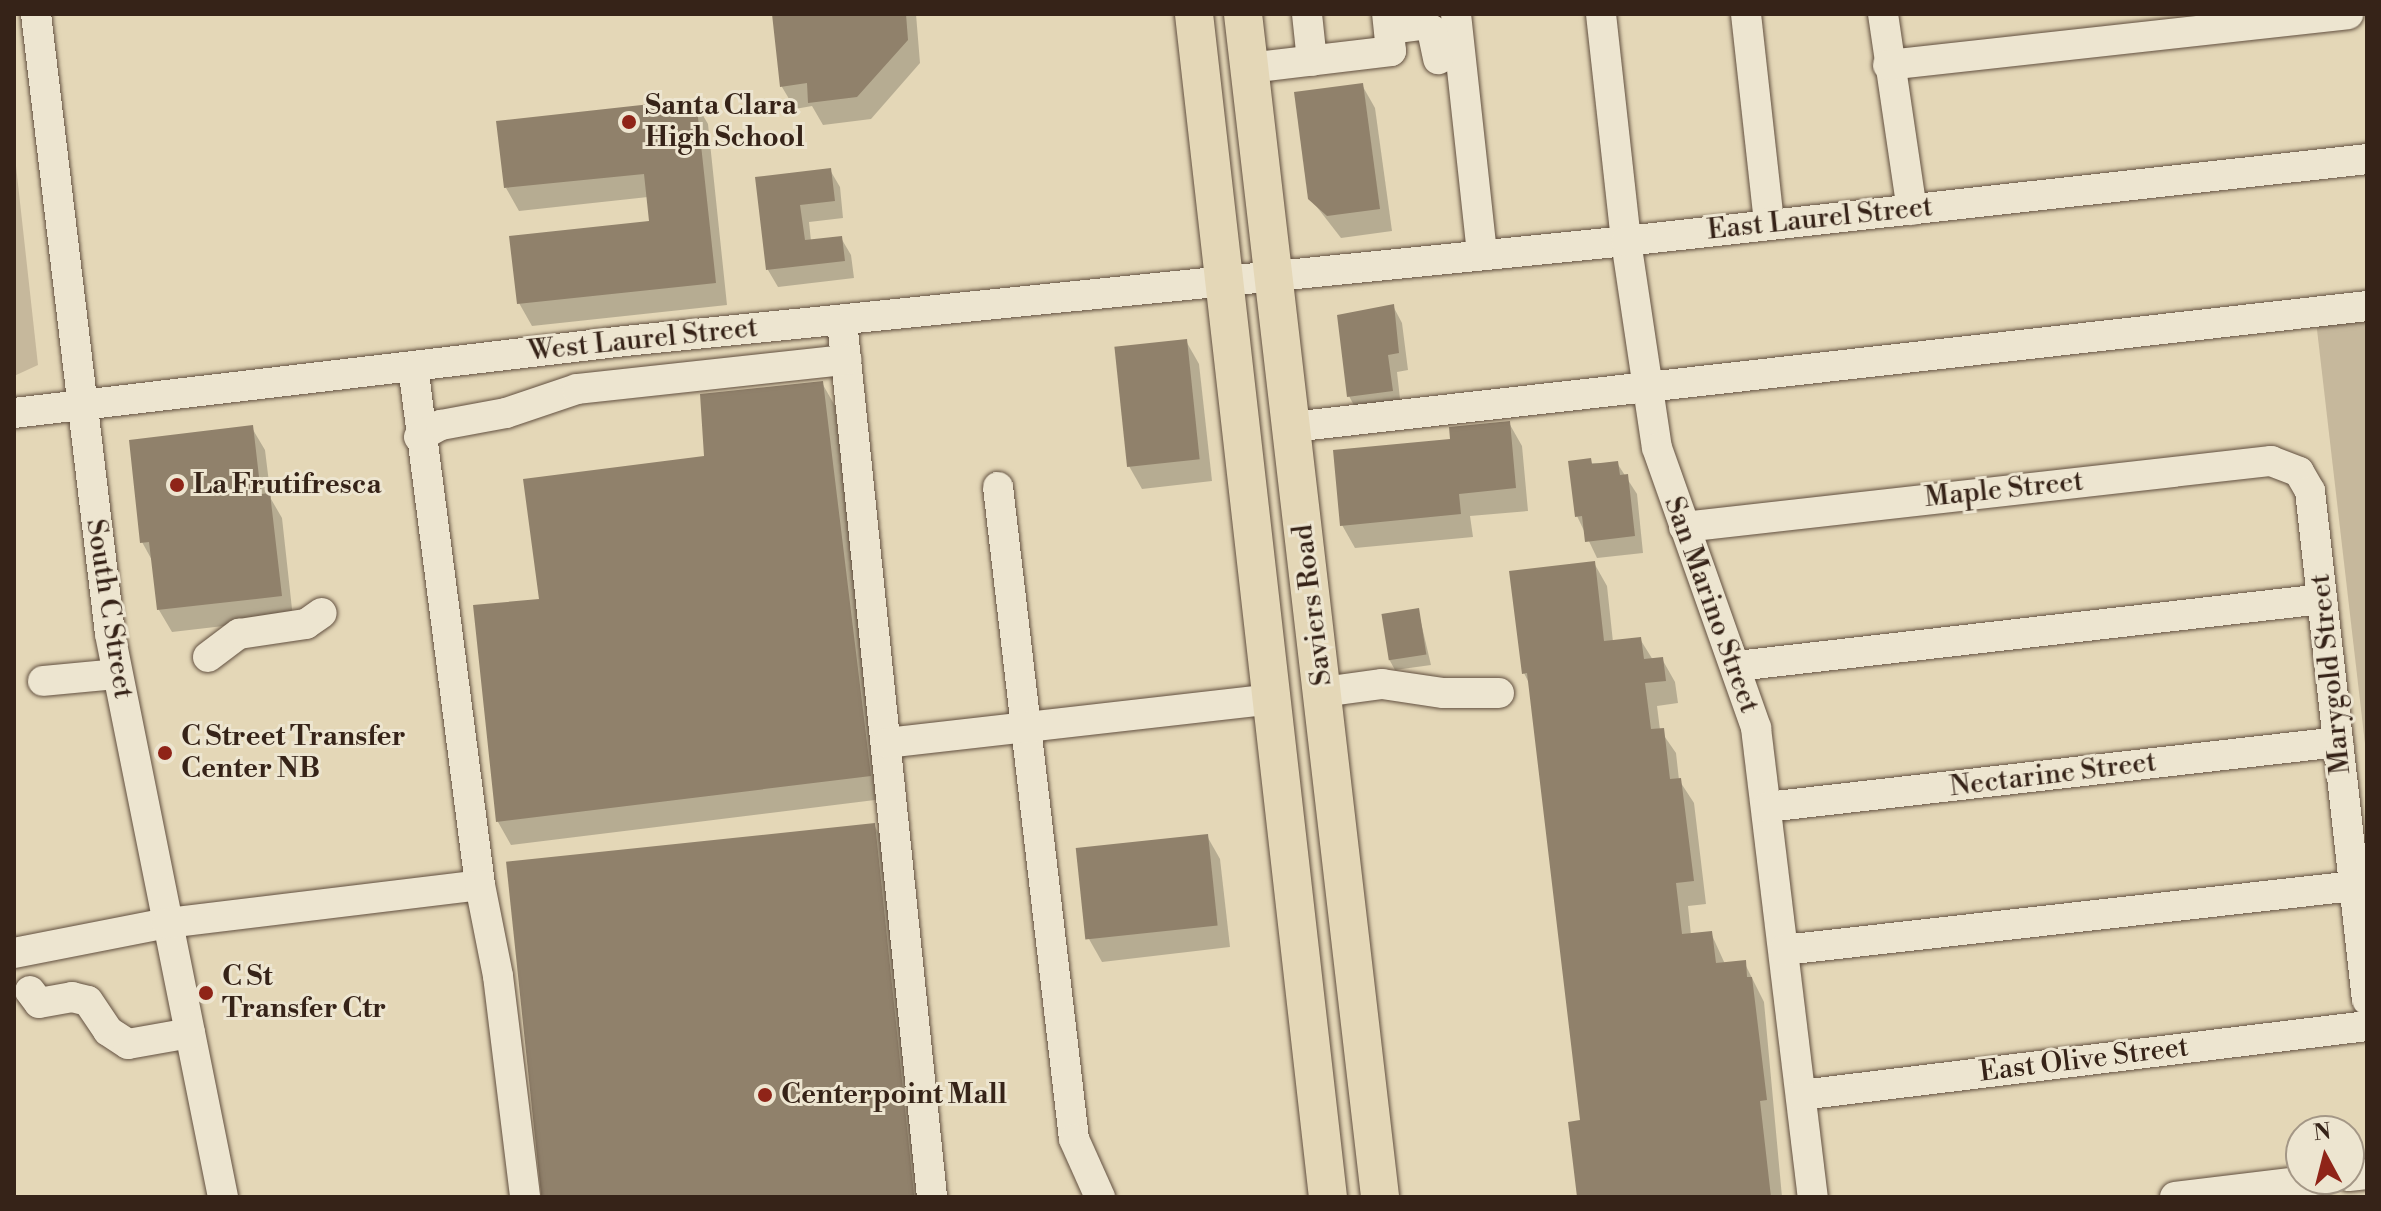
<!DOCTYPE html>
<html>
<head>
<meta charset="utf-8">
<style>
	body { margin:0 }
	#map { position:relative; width:2381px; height:1211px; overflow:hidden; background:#e4d7b7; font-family:"Libre Bodoni",serif }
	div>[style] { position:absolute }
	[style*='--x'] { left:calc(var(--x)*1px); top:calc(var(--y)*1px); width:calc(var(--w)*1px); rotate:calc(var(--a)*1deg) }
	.green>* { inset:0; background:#c6b89c }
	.shadow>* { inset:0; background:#0003 }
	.building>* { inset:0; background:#90816b; transform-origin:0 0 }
	.roads { filter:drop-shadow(0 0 2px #625040) drop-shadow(0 0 2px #625040) }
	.minor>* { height:30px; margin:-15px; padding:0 15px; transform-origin:15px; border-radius:15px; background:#ede5d0 }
	.major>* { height:38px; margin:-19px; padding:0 19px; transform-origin:19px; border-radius:19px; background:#e4d7b7 }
	.dots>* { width:22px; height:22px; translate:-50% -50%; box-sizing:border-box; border:4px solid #ede5d0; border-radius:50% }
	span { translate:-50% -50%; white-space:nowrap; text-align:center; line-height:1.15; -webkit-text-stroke:6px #ede5d0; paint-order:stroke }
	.poi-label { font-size:28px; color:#362318; font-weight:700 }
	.left { translate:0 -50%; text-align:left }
	.street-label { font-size:28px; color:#362318 }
	.frame { position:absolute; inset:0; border:16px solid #362318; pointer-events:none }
	.north { position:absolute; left:2285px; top:1115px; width:80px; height:80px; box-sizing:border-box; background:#ede5d0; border:2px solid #a49786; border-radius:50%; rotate:353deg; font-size:22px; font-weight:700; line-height:32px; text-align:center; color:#362318 }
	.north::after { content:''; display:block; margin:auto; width:28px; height:36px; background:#8f2418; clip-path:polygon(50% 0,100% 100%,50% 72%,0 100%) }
</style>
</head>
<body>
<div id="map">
	<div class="green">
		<div style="clip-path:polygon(14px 148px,38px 365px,14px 376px)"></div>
		<div style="clip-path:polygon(2367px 315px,2367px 761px,2316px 321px)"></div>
	</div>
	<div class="shadow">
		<div style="clip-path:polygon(774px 14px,916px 14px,920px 63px,871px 119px,823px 125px,812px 106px,795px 109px,782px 87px)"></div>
		<div style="clip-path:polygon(1362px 85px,1375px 108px,1392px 231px,1341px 238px,1310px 198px)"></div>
		<div style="clip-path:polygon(695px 102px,708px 124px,727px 305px,532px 326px,519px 303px,651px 223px,648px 197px,519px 211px,506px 188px)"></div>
		<div style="clip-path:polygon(830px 170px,840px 187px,843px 218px,809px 222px,811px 241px,841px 238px,851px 255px,854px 278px,778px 287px,768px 270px,758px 178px)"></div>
		<div style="clip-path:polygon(1393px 306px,1402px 323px,1408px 370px,1397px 372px,1401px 408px,1358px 413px,1349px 396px)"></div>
		<div style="clip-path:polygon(1186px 341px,1199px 364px,1212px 481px,1142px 489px,1129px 466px)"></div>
		<div style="clip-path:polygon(822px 383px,835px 406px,883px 799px,511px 845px,498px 822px,475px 607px,542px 600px,706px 458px)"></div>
		<div style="clip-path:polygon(1509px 423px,1522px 446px,1528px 511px,1470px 516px,1473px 537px,1355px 548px,1342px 525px,1452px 441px)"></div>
		<div style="clip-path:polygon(252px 428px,265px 450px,271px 499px,282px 518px,293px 618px,172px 632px,159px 610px,153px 562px,142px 542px)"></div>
		<div style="clip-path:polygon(1571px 463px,1617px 463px,1637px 494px,1643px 553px,1597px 558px,1577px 516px)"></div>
		<div style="clip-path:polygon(1594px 563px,1607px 586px,1613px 642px,1640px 639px,1653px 660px,1662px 659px,1675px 682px,1678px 703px,1657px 706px,1660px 730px,1676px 753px,1679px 780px,1694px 803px,1706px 904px,1688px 906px,1691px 935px,1711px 933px,1725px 964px,1744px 962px,1764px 1002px,1782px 1197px,1579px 1197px,1582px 1122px,1530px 685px,1524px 673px)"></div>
		<div style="clip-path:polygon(1418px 610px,1431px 665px,1395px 670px,1389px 659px)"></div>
		<div style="clip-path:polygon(874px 825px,887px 848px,924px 1197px,545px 1197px,508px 866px)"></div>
		<div style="clip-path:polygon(1207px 836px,1220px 859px,1230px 947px,1102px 962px,1089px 939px)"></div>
	</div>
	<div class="building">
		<div style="clip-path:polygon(772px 14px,906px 14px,908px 40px,857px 97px,808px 103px,807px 83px,780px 87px)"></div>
		<div style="clip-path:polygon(1363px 83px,1380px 209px,1327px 216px,1308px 199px,1294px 92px)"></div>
		<div style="clip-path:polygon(696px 99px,716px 283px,517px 304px,509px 236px,649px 221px,644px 174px,504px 188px,496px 121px)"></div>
		<div style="clip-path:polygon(831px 168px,835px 201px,800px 205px,805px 240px,842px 236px,845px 261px,766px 270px,755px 177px)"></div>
		<div style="clip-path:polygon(1394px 304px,1399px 353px,1388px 355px,1393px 391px,1347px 397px,1337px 315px)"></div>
		<div style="left:1187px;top:339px;width:121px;height:73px;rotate:84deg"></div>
		<div style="clip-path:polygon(823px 381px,871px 776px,496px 822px,473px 605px,539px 599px,523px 479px,704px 456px,700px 394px)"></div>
		<div style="clip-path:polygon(1510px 421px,1516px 488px,1459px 494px,1461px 514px,1340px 526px,1333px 450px,1450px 439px,1449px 427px)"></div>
		<div style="clip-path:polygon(253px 425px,261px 494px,270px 493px,282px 596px,157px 610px,149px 542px,140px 543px,129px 440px)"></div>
		<div style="clip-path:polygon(1591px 458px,1592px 464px,1618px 461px,1620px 475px,1628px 474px,1635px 536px,1585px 542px,1582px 516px,1575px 517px,1568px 461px)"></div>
		<div style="clip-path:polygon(1595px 561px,1604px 641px,1641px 637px,1644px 659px,1663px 657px,1666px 681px,1645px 683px,1651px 729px,1664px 728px,1670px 779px,1681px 778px,1694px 881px,1676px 883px,1682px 934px,1712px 931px,1716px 963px,1746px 960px,1747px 977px,1752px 977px,1767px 1100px,1760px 1101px,1771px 1197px,1577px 1197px,1568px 1122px,1580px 1120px,1527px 673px,1522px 674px,1509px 571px)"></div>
		<div style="left:1419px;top:608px;width:47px;height:38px;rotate:81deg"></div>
		<div style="left:875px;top:823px;width:376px;height:371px;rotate:84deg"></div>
		<div style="left:1208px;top:834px;width:92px;height:133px;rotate:84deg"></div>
	</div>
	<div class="roads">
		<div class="minor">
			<div style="--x:36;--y:14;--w:624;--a:83.19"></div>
			<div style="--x:110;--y:634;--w:574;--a:78.65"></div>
			<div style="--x:1307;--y:14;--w:47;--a:83.9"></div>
			<div style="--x:1456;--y:14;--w:240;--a:83.8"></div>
			<div style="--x:1601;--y:14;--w:228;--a:83.7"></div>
			<div style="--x:1626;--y:241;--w:209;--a:81.5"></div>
			<div style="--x:1657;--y:448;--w:297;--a:70.5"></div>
			<div style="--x:1756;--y:728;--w:472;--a:83.1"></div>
			<div style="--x:1746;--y:14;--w:209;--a:83.7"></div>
			<div style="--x:1883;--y:14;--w:198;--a:81.6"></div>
			<div style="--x:1389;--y:29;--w:33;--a:-7"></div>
			<div style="--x:1422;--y:25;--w:11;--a:27"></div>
			<div style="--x:1432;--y:30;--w:30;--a:78"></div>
			<div style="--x:1888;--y:65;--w:463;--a:-6.3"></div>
			<div style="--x:1249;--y:68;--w:143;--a:-6.8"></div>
			<div style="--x:1391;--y:51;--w:37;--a:-96"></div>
			<div style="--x:842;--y:321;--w:881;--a:84.13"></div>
			<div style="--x:413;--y:366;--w:523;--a:82.64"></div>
			<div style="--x:14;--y:413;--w:615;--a:-6.72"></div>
			<div style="--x:625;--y:341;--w:1006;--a:-5.7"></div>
			<div style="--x:1626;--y:241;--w:746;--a:-6.31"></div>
			<div style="--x:1292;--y:427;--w:1082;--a:-6.42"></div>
			<div style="--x:419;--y:437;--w:25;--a:-29"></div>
			<div style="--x:441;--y:425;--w:66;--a:-10.5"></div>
			<div style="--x:506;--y:413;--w:75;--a:-18.7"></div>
			<div style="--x:577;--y:389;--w:271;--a:-6.2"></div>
			<div style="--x:998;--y:487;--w:656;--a:83.35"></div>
			<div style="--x:1074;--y:1139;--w:64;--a:65.9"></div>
			<div style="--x:1684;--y:527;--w:591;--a:-6.42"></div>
			<div style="--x:2271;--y:461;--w:30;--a:21"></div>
			<div style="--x:2299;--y:472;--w:22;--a:60"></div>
			<div style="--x:2310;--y:491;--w:512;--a:83.61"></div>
			<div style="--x:208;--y:657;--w:39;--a:-37"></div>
			<div style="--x:239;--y:634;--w:68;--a:-8.5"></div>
			<div style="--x:306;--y:624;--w:19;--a:-35"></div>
			<div style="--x:1737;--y:666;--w:589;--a:-6.53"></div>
			<div style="--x:43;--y:681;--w:74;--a:-5.4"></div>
			<div style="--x:1323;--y:692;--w:60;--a:-7.7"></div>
			<div style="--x:1382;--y:684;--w:62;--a:8.4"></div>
			<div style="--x:1443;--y:693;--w:56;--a:0"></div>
			<div style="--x:887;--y:743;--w:387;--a:-6.5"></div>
			<div style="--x:1767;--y:807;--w:575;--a:-6.49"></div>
			<div style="--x:1784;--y:950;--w:574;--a:-6.41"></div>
			<div style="--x:14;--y:953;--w:156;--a:-11.1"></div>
			<div style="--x:167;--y:923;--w:315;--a:-6.9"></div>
			<div style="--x:480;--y:885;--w:93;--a:78.8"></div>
			<div style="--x:498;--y:976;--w:223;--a:83"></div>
			<div style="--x:30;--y:991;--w:15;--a:53"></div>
			<div style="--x:39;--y:1003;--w:34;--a:-10"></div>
			<div style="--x:72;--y:997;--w:16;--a:14"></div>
			<div style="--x:88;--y:1001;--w:36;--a:56"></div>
			<div style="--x:108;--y:1031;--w:24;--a:33"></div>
			<div style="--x:128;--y:1044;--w:63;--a:-10.1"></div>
			<div style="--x:1801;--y:1095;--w:570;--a:-6.95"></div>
			<div style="--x:2349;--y:1176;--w:18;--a:-6"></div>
			<div style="--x:2175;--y:1197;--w:150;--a:-6.9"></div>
		</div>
		<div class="major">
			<div style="--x:1194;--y:14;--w:1191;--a:83.54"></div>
			<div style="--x:1243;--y:14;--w:1191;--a:83.39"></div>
		</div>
	</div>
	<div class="dots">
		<div style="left:629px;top:122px;background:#8f2418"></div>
		<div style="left:177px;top:485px;background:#8f2418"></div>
		<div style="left:165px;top:753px;background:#8f2418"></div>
		<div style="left:206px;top:993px;background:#8f2418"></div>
		<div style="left:765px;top:1095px;background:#8f2418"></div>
	</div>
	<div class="poi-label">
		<span class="left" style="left:645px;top:122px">Santa Clara<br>High School</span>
		<span class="left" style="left:193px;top:485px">La Frutifresca</span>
		<span class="left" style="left:181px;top:753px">C Street Transfer<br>Center NB</span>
		<span class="left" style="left:222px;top:993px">C St<br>Transfer Ctr</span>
		<span class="left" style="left:781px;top:1095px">Centerpoint Mall</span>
	</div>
	<div class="street-label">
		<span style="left:1820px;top:219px;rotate:-6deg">East Laurel Street</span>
		<span style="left:643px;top:340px;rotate:-6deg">West Laurel Street</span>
		<span style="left:2004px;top:490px;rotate:-6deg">Maple Street</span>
		<span style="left:1313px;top:605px;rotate:-97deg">Saviers Road</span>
		<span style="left:1711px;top:605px;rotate:70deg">San Marino Street</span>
		<span style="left:109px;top:609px;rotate:81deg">South C Street</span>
		<span style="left:2331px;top:674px;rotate:-96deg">Marygold Street</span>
		<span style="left:2053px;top:775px;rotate:-7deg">Nectarine Street</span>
		<span style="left:2084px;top:1060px;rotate:-7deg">East Olive Street</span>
	</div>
	<div class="frame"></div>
	<div class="north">N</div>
</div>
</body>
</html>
